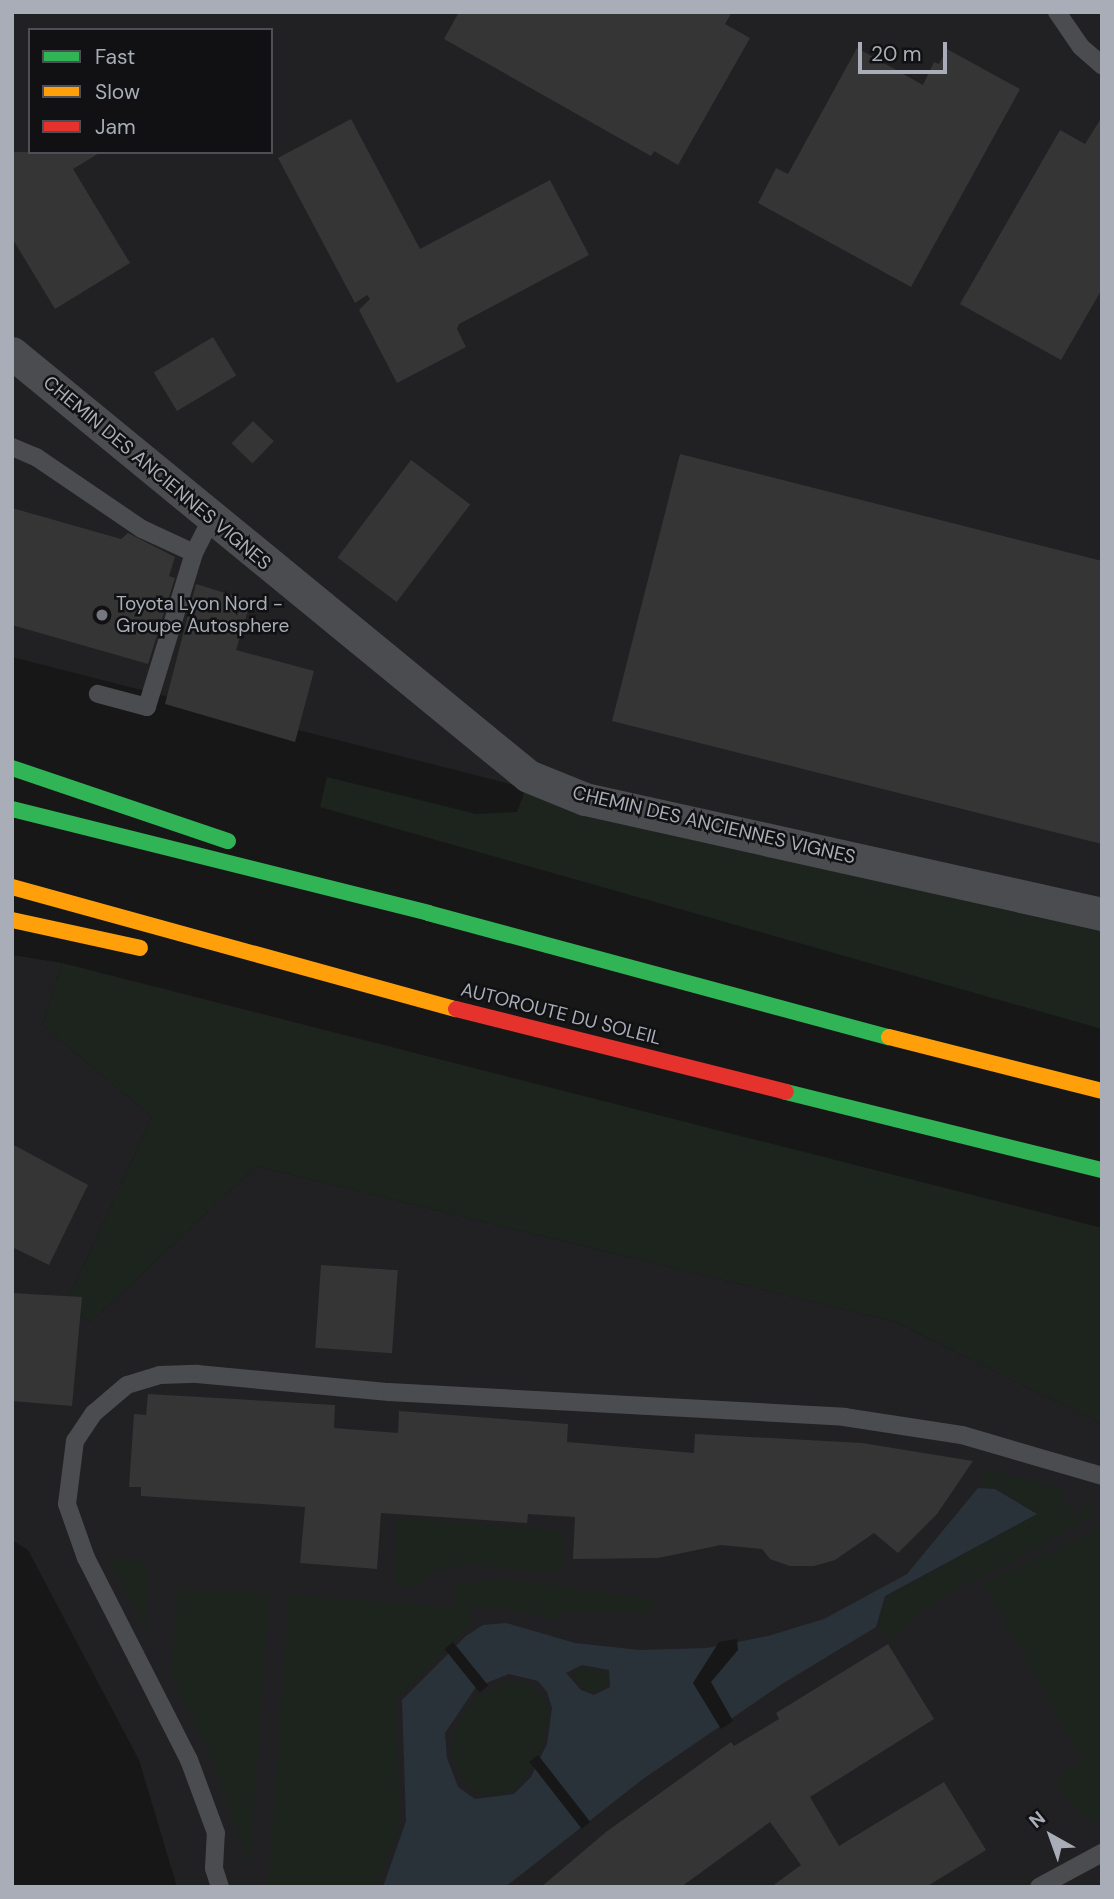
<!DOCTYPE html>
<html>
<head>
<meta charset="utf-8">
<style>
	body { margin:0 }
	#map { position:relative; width:1114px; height:1899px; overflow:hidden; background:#171717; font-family:"DM Sans",sans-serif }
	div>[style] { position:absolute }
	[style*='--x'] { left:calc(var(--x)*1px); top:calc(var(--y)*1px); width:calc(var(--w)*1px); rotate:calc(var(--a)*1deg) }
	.built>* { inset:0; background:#212123 }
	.green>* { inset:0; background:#1d241e }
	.water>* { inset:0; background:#2a3239 }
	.pier>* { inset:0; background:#171717; transform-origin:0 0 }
	.building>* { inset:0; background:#353536; transform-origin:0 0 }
	.lane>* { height:18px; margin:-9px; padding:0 9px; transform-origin:9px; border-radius:9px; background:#4b4c50 }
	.street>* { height:33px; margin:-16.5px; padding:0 16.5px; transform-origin:16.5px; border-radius:16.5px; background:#4b4c50 }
	.fast>* { height:16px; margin:-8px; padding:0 8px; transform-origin:8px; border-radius:8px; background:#30b455 }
	.slow>* { height:16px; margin:-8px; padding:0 8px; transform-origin:8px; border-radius:8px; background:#ff9f0a }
	.jam>* { height:16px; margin:-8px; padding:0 8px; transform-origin:8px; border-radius:8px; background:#e5322d }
	.dots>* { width:19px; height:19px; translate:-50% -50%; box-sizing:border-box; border:4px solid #111113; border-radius:50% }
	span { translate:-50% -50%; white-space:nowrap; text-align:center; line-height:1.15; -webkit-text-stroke:5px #111113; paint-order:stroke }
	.street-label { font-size:19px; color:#a8adb8 }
	.poi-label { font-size:19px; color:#a8adb8 }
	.left { translate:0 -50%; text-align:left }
	.frame { position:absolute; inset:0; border:14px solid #a8adb8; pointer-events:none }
	.legend { position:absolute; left:28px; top:28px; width:245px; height:126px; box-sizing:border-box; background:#111113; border:2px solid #4d4f55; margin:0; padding:9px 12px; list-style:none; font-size:21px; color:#a8adb8 }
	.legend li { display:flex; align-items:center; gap:14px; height:35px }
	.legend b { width:35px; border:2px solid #4d4f55 }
	.north { position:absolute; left:1016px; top:1801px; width:70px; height:70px; -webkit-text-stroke:5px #111113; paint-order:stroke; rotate:320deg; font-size:19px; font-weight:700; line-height:28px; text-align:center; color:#a8adb8 }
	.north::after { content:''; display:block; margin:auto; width:24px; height:32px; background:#a8adb8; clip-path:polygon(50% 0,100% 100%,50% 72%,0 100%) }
	.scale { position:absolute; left:858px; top:42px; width:89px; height:32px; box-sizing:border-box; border:4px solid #a8adb8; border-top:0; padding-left:9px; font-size:21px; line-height:24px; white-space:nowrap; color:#a8adb8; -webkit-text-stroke:5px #111113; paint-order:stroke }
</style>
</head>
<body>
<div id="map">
	<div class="built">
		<div style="clip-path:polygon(evenodd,12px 12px,1102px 12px,1102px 922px,526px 788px,12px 657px,12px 12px,30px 30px,271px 30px,271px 152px,30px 152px,30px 30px)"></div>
		<div style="clip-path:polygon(12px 955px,62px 963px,42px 1025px,152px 1117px,66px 1304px,91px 1322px,256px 1166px,896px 1322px,1102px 1424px,1102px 1887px,177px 1887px,139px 1760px,28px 1550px,12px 1540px)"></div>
	</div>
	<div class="green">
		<div style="clip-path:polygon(327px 777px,476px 814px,517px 812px,526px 788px,1102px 921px,1102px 1029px,320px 807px)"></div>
		<div style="clip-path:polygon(62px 963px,1102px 1228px,1102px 1424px,896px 1322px,256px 1166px,91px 1322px,66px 1304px,152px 1117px,42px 1025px)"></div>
		<div style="clip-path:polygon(988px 1469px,1063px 1490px,1064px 1502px,1076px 1514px,1082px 1512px,1085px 1499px,1091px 1499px,1090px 1519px,931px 1604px,890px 1641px,878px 1628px,887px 1597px,1038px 1514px,996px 1487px,979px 1486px)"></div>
		<div style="clip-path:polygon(397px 1518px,565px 1531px,563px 1573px,468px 1564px,439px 1570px,414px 1587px,394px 1584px)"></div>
		<div style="clip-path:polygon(1102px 1527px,1102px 1826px,1077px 1812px,1056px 1779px,1083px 1760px,984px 1584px)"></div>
		<div style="clip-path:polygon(107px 1558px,148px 1563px,146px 1630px)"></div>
		<div style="clip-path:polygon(506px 1579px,655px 1600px,652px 1614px,561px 1611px,559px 1620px,509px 1609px,464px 1607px,469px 1609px,471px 1624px,395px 1701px,400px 1825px,377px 1887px,268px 1887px,289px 1595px,453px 1607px,456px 1584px)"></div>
		<div style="clip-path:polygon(178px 1589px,269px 1593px,250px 1866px,208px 1750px,171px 1676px)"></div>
		<div style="clip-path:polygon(600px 1667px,611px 1679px,600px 1691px,586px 1691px,572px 1676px,577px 1669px)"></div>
		<div style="clip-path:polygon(513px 1680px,527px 1683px,545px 1699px,549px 1708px,544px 1745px,517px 1788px,495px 1796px,481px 1795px,466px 1787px,450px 1746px,456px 1727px,476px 1697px)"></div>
	</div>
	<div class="water">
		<div style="clip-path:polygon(evenodd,978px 1488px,995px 1489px,1037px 1514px,885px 1596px,876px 1627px,782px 1684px,643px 1779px,505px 1887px,383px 1887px,406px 1821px,402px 1700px,466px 1636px,483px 1625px,506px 1623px,575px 1643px,639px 1650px,707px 1648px,768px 1636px,824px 1619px,907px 1574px,978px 1488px,582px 1665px,609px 1670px,610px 1687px,594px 1695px,581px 1690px,566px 1673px,582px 1665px,978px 1488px,509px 1674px,538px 1681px,547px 1692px,552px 1708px,547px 1744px,531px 1777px,514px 1794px,475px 1799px,458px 1787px,447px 1758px,445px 1733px,476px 1687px,509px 1674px)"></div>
	</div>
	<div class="pier">
		<div style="clip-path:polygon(737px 1639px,738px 1650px,711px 1682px,733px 1721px,721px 1729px,693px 1683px,719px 1642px)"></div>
		<div style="left:453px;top:1642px;width:56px;height:11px;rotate:51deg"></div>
		<div style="left:538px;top:1755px;width:85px;height:11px;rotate:52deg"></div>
	</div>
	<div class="building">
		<div style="clip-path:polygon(459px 12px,732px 12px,725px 24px,750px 38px,678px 165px,654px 151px,651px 156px,444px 39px)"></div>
		<div style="clip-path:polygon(857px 48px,923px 85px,934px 62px,939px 64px,947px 49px,1020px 89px,911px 287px,758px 203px,776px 168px,788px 174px)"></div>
		<div style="clip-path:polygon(1102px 117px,1102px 289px,1061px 360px,960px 304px,1060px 130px,1085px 144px)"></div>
		<div style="clip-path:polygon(351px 119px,420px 249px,550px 180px,589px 255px,459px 324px,457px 329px,466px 347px,397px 383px,359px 310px,370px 299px,367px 295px,355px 303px,278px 158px)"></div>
		<div style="clip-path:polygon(12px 152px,101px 152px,73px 169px,130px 263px,55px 309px,12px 238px)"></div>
		<div style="left:213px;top:337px;width:45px;height:69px;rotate:59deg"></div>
		<div style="left:253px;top:421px;width:29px;height:31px;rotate:44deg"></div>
		<div style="clip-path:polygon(680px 454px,1102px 561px,1102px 844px,612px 721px)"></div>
		<div style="left:411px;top:460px;width:74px;height:122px;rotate:37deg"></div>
		<div style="clip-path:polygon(12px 508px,121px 539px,128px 533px,175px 557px,169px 576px,175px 578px,148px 664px,12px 625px)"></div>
		<div style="clip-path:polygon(196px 584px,251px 601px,236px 650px,314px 671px,295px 742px,165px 704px)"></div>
		<div style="clip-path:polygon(12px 1144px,88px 1185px,49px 1265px,12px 1247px)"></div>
		<div style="left:321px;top:1265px;width:77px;height:83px;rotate:4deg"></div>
		<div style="clip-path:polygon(12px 1293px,82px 1297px,72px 1406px,12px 1401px)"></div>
		<div style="clip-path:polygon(148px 1394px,335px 1405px,334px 1428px,398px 1433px,399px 1411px,568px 1424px,567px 1442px,694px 1453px,695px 1434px,862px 1443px,973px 1461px,937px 1514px,898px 1553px,874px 1533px,835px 1560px,814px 1566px,790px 1566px,770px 1559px,762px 1549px,721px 1545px,658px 1558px,573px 1559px,575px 1517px,528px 1514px,527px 1523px,381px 1513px,377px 1569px,300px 1563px,305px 1507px,141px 1496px,141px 1487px,129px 1487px,134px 1414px,146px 1415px)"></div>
		<div style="clip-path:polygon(888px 1644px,934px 1719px,810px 1797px,839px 1846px,944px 1782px,986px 1850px,926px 1887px,771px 1887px,801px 1865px,770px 1822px,681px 1887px,541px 1887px,606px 1832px,731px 1742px,734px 1746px,779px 1719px,776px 1713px)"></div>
	</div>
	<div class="lane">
		<div style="--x:1057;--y:12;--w:42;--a:55.6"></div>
		<div style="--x:1081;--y:47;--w:28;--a:41"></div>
		<div style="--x:12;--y:447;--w:26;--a:23"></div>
		<div style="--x:36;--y:457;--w:128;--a:34.2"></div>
		<div style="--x:142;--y:529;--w:57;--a:24.8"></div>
		<div style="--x:194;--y:553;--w:161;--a:107"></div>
		<div style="--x:147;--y:707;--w:51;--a:-165.1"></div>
		<div style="--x:194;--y:553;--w:39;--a:-63"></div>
		<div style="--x:220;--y:1887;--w:20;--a:-108"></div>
		<div style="--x:214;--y:1868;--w:35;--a:-87"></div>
		<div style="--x:216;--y:1833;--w:78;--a:-110.3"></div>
		<div style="--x:189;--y:1760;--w:227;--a:-117"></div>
		<div style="--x:86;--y:1558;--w:57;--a:-109.4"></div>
		<div style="--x:67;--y:1504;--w:64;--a:-82.8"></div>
		<div style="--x:75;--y:1441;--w:34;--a:-56"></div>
		<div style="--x:94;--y:1413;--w:43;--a:-40.3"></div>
		<div style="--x:127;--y:1385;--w:34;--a:-17"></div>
		<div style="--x:160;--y:1375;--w:37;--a:-2"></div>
		<div style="--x:197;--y:1374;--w:193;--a:5.4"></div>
		<div style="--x:389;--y:1392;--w:456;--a:3.1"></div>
		<div style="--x:844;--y:1417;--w:119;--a:8.7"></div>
		<div style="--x:962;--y:1435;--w:146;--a:16.3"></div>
		<div style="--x:1039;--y:1887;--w:72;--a:-28.4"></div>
	</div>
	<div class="street">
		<div style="--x:12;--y:353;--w:667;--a:39.34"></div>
		<div style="--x:528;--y:776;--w:61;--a:22"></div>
		<div style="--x:585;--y:799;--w:530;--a:12.54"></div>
	</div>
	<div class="fast">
		<div style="--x:12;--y:768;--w:228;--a:18.7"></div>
		<div style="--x:12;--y:809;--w:429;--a:14"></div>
		<div style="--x:428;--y:913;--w:477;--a:15.1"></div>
		<div style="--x:786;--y:1092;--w:325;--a:13.9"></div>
	</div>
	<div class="slow">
		<div style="--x:12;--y:887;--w:460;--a:15.4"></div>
		<div style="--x:12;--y:920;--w:131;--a:12.3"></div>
		<div style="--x:889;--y:1037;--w:220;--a:14.2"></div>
	</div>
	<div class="jam">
		<div style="--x:456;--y:1009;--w:340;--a:14.1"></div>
	</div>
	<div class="dots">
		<div style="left:102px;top:615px;background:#757880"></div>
	</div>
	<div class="street-label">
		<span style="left:157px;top:473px;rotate:40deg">CHEMIN DES ANCIENNES VIGNES</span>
		<span style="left:714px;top:825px;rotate:13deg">CHEMIN DES ANCIENNES VIGNES</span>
		<span style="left:561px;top:1014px;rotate:14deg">AUTOROUTE DU SOLEIL</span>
	</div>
	<div class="poi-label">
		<span class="left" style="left:116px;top:615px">Toyota Lyon Nord -<br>Groupe Autosphere</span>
	</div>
	<div class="frame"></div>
	<ul class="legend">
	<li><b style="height:9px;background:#30b455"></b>Fast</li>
	<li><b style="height:9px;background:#ff9f0a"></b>Slow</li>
	<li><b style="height:9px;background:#e5322d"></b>Jam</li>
	</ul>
	<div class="north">N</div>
	<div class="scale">20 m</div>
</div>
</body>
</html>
